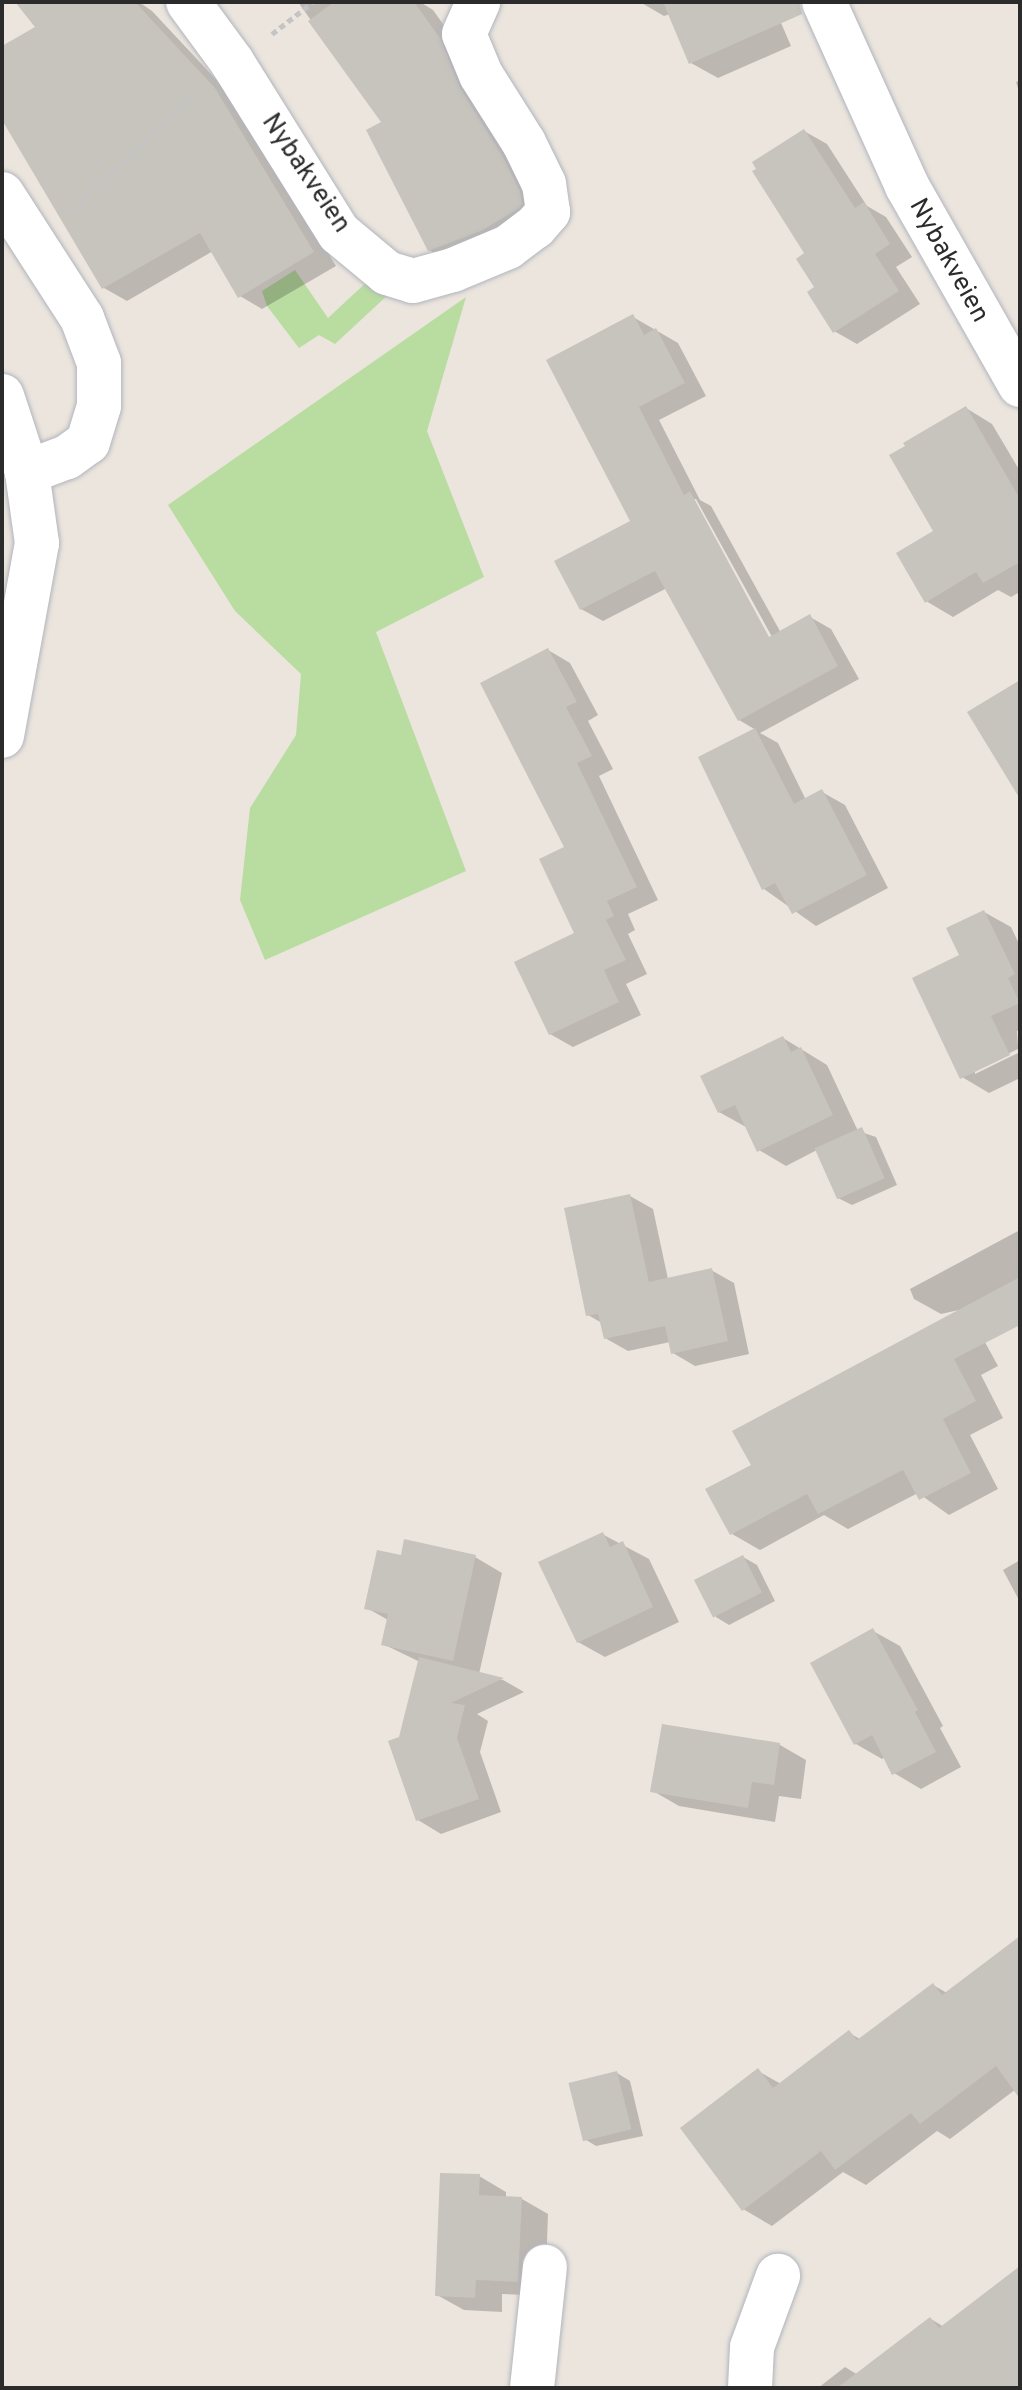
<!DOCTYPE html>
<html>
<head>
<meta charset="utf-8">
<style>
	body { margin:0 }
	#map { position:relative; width:1022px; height:2390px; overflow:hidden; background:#ebe5de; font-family:Overpass,sans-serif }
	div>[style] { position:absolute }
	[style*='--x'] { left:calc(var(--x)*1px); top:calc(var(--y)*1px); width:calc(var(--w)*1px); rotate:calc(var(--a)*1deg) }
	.green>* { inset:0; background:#b9dca0 }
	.shadow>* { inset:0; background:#0003 }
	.building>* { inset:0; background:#c7c3bd; transform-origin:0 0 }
	.path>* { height:5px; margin-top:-2.5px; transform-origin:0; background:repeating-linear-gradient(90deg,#c4c4c4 0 6px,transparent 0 10px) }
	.roads { filter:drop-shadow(0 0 2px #b2b5bd) drop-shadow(0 0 2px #b2b5bd) }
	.minor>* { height:44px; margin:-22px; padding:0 22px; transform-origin:22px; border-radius:22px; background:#fff }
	span { translate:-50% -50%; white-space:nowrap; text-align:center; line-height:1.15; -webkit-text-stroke:8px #fff; paint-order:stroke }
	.street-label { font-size:26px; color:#2b2b2b }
	.frame { position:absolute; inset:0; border:4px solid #2b2b2b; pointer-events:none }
</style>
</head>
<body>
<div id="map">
	<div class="green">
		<div style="clip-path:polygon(295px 270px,328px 318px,371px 278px,390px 293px,335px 344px,319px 335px,299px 348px,267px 306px,262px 291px)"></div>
		<div style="clip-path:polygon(466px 297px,427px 431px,484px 577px,376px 632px,466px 871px,265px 960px,240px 900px,250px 808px,296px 735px,301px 674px,235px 611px,168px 505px)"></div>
	</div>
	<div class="shadow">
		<div style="clip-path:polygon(18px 2px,139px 2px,152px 11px,238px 103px,336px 266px,262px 309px,240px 296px,213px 251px,127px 301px,104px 288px,2px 116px,2px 48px,39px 27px)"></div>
		<div style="clip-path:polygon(298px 2px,420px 2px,433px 10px,466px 56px,546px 208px,456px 265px,429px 250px,384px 123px)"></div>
		<div style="clip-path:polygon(640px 2px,772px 2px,791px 46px,718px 78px,691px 63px,670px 14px,664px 16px)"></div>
		<div style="clip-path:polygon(1020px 80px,1020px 95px,1016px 82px)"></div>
		<div style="clip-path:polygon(804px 131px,827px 144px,867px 206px,886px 217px,912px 257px,896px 267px,920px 304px,857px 344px,834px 331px,807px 254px)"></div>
		<div style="clip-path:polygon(evenodd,633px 317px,678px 343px,706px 396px,659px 420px,700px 500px,711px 506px,781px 633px,810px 617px,831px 629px,859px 679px,760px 733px,778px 743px,806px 800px,822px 792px,845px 805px,888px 888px,816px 926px,764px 889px,701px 758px,756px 730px,739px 720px,667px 588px,603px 621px,581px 609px,633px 522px,633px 317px,692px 499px,696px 499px,776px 644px,772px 646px,692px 499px)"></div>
		<div style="clip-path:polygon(966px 408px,992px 424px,1020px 471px,1020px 592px,1011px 597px,998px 590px,953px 617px,926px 601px,935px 532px)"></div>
		<div style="clip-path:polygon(548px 650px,570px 663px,598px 715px,588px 721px,613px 769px,599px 776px,658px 900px,628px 914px,635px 930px,628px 934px,647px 974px,626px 984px,641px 1015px,573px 1047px,550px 1034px,576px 934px)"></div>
		<div style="clip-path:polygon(evenodd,984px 912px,1011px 927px,1020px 946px,1020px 1030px,1017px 1031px,1020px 1078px,989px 1093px,962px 1077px,962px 956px,984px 912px,1018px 1049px,1020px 1052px,975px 1074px,975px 1070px,1018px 1049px)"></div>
		<div style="clip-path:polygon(783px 1038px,827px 1065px,858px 1131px,876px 1137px,897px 1185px,852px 1205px,838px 1198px,817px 1150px,786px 1166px,759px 1150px,746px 1127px,719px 1112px)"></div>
		<div style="clip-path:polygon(630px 1196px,653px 1209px,668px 1279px,711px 1270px,734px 1283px,749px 1354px,695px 1366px,673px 1353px,670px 1342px,628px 1351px,605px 1338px,602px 1323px,588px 1315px)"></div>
		<div style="clip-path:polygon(1020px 1230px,1020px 1304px,1017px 1297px,941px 1314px,914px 1299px,910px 1289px)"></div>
		<div style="clip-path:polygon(980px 1333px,998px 1366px,981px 1375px,1003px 1418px,970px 1435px,998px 1489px,949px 1515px,918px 1493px,848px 1529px,824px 1515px,760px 1550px,732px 1534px)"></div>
		<div style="clip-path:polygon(602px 1534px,649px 1559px,679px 1622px,605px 1657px,578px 1642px)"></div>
		<div style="clip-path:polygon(402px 1557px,475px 1557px,502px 1573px,479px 1674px,503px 1680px,524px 1692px,477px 1714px,488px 1721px,480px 1752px,501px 1812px,441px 1834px,418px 1820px,401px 1739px,420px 1662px,383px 1644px,388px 1620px,367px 1608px)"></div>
		<div style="clip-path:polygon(743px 1557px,757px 1565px,775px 1601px,729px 1625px,716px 1617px,697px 1582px)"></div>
		<div style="clip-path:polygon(1020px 1560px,1020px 1602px,1003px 1570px)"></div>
		<div style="clip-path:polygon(873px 1631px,900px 1646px,943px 1726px,940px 1728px,961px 1767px,921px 1789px,894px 1773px,885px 1757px,882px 1759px,856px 1744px)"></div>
		<div style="clip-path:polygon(663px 1726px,780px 1745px,806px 1760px,801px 1799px,779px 1796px,775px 1822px,679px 1806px,653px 1791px)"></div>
		<div style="clip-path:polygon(1020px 1938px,1020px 2086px,950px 2139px,937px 2131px,866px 2185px,843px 2172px,772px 2226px,743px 2209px,758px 2071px,781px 2084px,849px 2033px,860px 2039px,933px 1985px,947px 1993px)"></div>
		<div style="clip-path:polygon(617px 2073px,630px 2081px,643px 2136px,596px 2146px,583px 2138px)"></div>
		<div style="clip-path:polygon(479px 2176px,506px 2192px,506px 2198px,522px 2199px,548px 2214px,545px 2296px,502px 2294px,502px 2312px,464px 2310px,437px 2295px)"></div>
		<div style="clip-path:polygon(1020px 2268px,1020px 2388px,818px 2388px,845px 2367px,858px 2375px,931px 2319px,944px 2327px)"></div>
	</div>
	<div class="building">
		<div style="clip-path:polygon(15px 2px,135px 2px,215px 88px,314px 252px,238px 298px,200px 233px,102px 289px,2px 120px,2px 46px,35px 27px)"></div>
		<div style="clip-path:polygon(334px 2px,414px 2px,440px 38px,460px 88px,502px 155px,520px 191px,522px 204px,518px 209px,481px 231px,428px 251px,366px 130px,381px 122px,308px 21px)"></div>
		<div style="clip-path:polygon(663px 2px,799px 2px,802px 14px,689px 64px)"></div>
		<div style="clip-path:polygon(804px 129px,855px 208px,864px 202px,890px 244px,875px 254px,899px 291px,833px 333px,807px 292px,814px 287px,796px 259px,804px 253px,752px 171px,756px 169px,752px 162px)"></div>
		<div style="clip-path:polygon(633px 314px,644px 335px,656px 328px,685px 383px,639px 407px,684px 495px,690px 491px,769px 637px,810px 614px,838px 666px,738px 721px,655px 571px,580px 610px,554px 561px,630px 521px,546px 360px)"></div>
		<div style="clip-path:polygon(966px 406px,1020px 499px,1020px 562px,983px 583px,976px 572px,925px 603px,896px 553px,933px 531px,889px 455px,905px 446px,903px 443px)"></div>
		<div style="clip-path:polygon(548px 648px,577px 702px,566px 707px,592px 756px,577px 763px,637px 887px,607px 901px,614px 916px,606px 920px,626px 960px,604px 970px,619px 1002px,549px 1035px,514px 962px,574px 933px,539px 859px,564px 847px,480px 683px)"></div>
		<div style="clip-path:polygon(1020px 680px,1020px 799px,967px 712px)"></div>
		<div style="clip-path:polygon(755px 728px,794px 804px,822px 789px,867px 875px,792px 914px,775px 883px,762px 890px,698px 757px)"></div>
		<div style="clip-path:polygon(984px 910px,1015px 974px,1008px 978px,1020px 1003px,991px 1016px,1010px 1055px,960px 1079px,912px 978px,959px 955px,946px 928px)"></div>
		<div style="clip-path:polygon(783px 1036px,791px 1052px,801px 1047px,833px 1115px,757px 1152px,735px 1105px,718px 1113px,700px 1076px)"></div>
		<div style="left:862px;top:1127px;width:56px;height:52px;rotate:66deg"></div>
		<div style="clip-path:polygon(630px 1194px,649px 1282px,712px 1268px,728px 1341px,671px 1354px,665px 1326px,604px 1339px,598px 1314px,586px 1316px,564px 1208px)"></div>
		<div style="clip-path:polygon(1020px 1277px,1020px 1325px,954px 1359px,976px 1401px,943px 1419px,971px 1473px,919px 1500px,903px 1470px,818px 1514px,807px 1494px,730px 1535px,705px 1489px,751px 1465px,732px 1431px)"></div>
		<div style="clip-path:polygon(603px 1532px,610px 1547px,623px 1541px,653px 1607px,577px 1643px,538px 1562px)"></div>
		<div style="clip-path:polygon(404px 1539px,476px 1555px,453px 1661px,381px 1645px,388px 1614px,364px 1609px,377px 1550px,401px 1555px)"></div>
		<div style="left:743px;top:1555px;width:42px;height:55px;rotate:63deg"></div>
		<div style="clip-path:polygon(873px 1628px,918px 1710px,915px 1712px,936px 1752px,892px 1775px,872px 1735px,854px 1745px,810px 1663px)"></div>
		<div style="clip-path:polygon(419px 1657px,504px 1678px,451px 1703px,465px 1705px,457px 1738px,479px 1799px,416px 1821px,388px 1741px,399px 1737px)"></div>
		<div style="clip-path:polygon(662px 1724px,780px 1743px,774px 1785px,752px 1782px,748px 1808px,650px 1792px)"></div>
		<div style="clip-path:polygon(1020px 1936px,1020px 2099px,996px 2066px,920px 2124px,911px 2113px,835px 2170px,821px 2151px,742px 2211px,680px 2128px,758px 2068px,773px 2088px,849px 2030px,857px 2040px,933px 1983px,942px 1995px)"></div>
		<div style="left:617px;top:2071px;width:60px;height:50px;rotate:76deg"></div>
		<div style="clip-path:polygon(440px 2173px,480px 2174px,479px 2195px,522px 2197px,518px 2282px,476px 2280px,475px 2298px,435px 2296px)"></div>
		<div style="clip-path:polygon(1020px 2266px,1020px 2388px,837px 2388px,930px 2317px,939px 2328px)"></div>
	</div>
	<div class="path">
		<div style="--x:272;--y:34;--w:52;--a:-38"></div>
		<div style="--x:72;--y:211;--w:170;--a:-43.8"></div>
	</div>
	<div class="roads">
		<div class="minor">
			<div style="--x:188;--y:2;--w:74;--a:53.7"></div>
			<div style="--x:232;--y:62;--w:202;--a:58"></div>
			<div style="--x:339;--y:233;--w:62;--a:39.8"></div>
			<div style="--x:387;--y:273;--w:27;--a:17"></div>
			<div style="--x:413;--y:281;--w:41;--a:-15.4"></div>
			<div style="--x:453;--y:270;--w:60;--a:-22.7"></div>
			<div style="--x:508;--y:247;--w:34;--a:-37"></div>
			<div style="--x:535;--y:227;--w:20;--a:-49"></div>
			<div style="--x:548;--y:212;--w:28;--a:-98"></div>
			<div style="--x:544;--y:184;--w:46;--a:-116"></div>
			<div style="--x:524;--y:143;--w:80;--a:-122.3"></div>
			<div style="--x:481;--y:75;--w:44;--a:-112.5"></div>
			<div style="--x:464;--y:34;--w:35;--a:-66"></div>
			<div style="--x:824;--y:2;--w:202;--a:65.7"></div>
			<div style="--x:907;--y:186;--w:229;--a:60.4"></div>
			<div style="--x:2;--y:194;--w:148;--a:57.2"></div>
			<div style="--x:82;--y:318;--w:48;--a:69.3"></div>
			<div style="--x:99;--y:363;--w:43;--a:90"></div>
			<div style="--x:99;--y:406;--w:38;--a:107"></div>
			<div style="--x:88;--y:442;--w:26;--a:144"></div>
			<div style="--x:67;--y:457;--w:43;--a:159.4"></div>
			<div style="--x:2;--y:396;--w:80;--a:71.8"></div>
			<div style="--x:27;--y:472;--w:72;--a:82"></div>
			<div style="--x:37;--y:543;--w:196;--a:100.3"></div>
			<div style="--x:532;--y:2388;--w:122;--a:-83.9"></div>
			<div style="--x:750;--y:2388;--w:41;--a:-87.2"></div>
			<div style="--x:752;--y:2347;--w:76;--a:-69.9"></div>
		</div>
	</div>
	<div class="street-label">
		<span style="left:305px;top:174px;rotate:56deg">Nybakveien</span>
		<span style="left:948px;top:261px;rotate:61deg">Nybakveien</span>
	</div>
	<div class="frame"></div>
</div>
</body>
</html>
